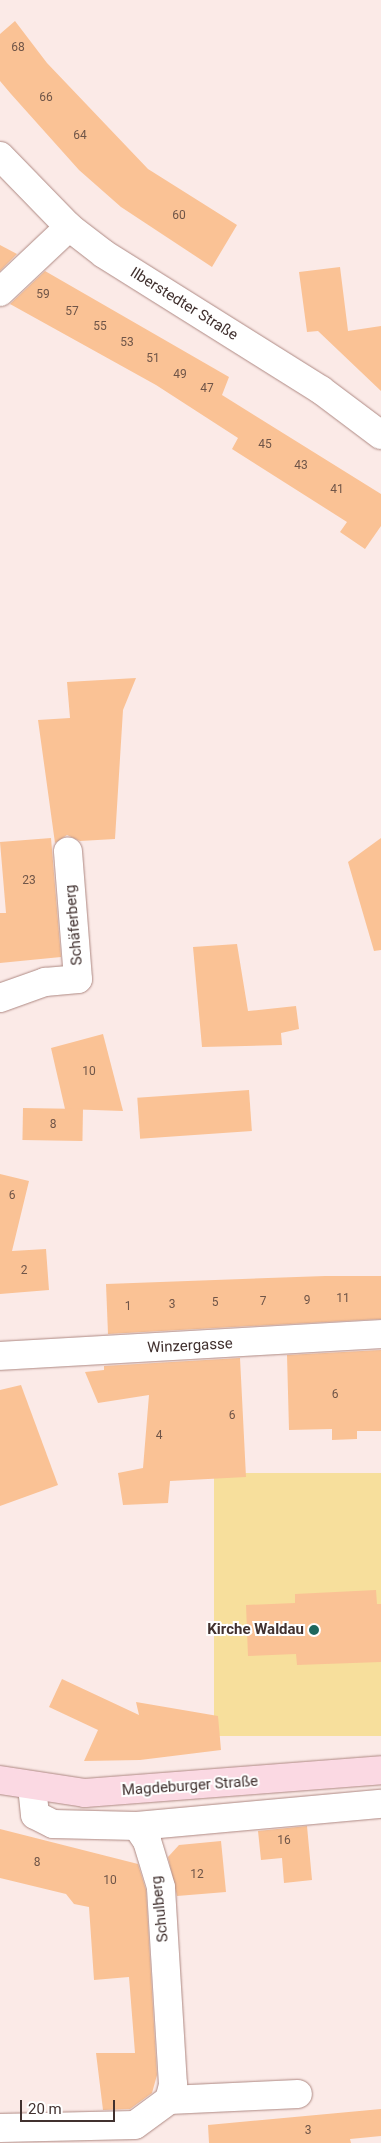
<!DOCTYPE html>
<html>
<head>
<meta charset="utf-8">
<style>
	body { margin:0 }
	#map { position:relative; width:381px; height:2143px; overflow:hidden; background:#fbeae7; font-family:Roboto,sans-serif }
	div>[style] { position:absolute }
	[style*='--x'] { left:calc(var(--x)*1px); top:calc(var(--y)*1px); width:calc(var(--w)*1px); rotate:calc(var(--a)*1deg) }
	.green>* { inset:0; background:#f7df9c; transform-origin:0 0 }
	.building>* { inset:0; background:#fac295; transform-origin:0 0 }
	.roads { filter:drop-shadow(0 0 1px #ae8983) drop-shadow(0 0 1px #ae8983) }
	.minor>* { height:28px; margin:-14px; padding:0 14px; transform-origin:14px; border-radius:14px; background:#fff }
	.major>* { height:28px; margin:-14px; padding:0 14px; transform-origin:14px; border-radius:14px; background:#fbd9e3 }
	.dots>* { width:14px; height:14px; translate:-50% -50%; box-sizing:border-box; border:2px solid #fff; border-radius:50% }
	span { translate:-50% -50%; white-space:nowrap; text-align:center; line-height:1.15; -webkit-text-stroke:4px #fff; paint-order:stroke }
	.number-label { font-size:12px; color:#6f5548 }
	.number-label span { -webkit-text-stroke-width:0 }
	.street-label { font-size:15px; color:#41312f }
	.poi-label { font-size:15px; color:#41312f; font-weight:700 }
	.right { translate:-100% -50%; text-align:right }
	.scale { position:absolute; left:20px; top:2100px; width:95px; height:22px; box-sizing:border-box; border:2px solid #41312f; border-top:0; padding-left:6px; font-size:15px; line-height:18px; white-space:nowrap; color:#41312f; -webkit-text-stroke:4px #fff; paint-order:stroke }
</style>
</head>
<body>
<div id="map">
	<div class="green">
		<div style="left:381px;top:1473px;width:263px;height:167px;rotate:90deg"></div>
	</div>
	<div class="building">
		<div style="clip-path:polygon(15px 21px,47px 63px,148px 169px,237px 225px,212px 267px,121px 207px,79px 170px,11px 94px,0 81px,0 34px)"></div>
		<div style="clip-path:polygon(0 245px,17px 254px,0 271px)"></div>
		<div style="clip-path:polygon(340px 267px,348px 331px,381px 326px,381px 391px,318px 331px,307px 332px,299px 272px)"></div>
		<div style="clip-path:polygon(45px 271px,229px 377px,222px 395px,381px 494px,381px 526px,365px 549px,340px 532px,347px 522px,232px 449px,238px 438px,156px 385px,10px 304px)"></div>
		<div style="clip-path:polygon(136px 678px,123px 710px,115px 839px,80px 841px,67px 835px,55px 843px,38px 720px,70px 718px,67px 682px)"></div>
		<div style="clip-path:polygon(51px 838px,61px 957px,0 963px,0 913px,6px 913px,0 842px)"></div>
		<div style="clip-path:polygon(381px 838px,381px 950px,374px 951px,348px 862px)"></div>
		<div style="clip-path:polygon(237px 944px,248px 1011px,296px 1006px,299px 1029px,281px 1033px,282px 1045px,202px 1047px,193px 947px)"></div>
		<div style="clip-path:polygon(103px 1034px,123px 1111px,65px 1109px,51px 1048px)"></div>
		<div style="left:249px;top:1090px;width:41px;height:112px;rotate:86deg"></div>
		<div style="left:23px;top:1108px;width:60px;height:32px;rotate:1deg"></div>
		<div style="clip-path:polygon(0 1174px,29px 1181px,12px 1251px,46px 1249px,49px 1290px,0 1294px)"></div>
		<div style="clip-path:polygon(325px 1276px,381px 1276px,381px 1319px,108px 1334px,106px 1284px)"></div>
		<div style="clip-path:polygon(381px 1350px,381px 1431px,357px 1431px,357px 1439px,332px 1440px,332px 1429px,289px 1430px,287px 1355px)"></div>
		<div style="clip-path:polygon(240px 1358px,246px 1477px,170px 1481px,168px 1503px,123px 1505px,118px 1473px,143px 1468px,149px 1395px,98px 1403px,85px 1372px,104px 1370px,104px 1366px)"></div>
		<div style="clip-path:polygon(21px 1385px,58px 1485px,0 1506px,0 1390px)"></div>
		<div style="clip-path:polygon(376px 1590px,377px 1604px,381px 1604px,381px 1662px,297px 1665px,296px 1654px,248px 1656px,246px 1605px,295px 1603px,295px 1594px)"></div>
		<div style="clip-path:polygon(62px 1679px,139px 1715px,136px 1702px,218px 1716px,221px 1750px,140px 1760px,84px 1761px,98px 1730px,49px 1707px)"></div>
		<div style="clip-path:polygon(307px 1826px,312px 1880px,284px 1883px,282px 1858px,261px 1860px,258px 1831px)"></div>
		<div style="clip-path:polygon(0 1829px,138px 1864px,146px 1890px,157px 2075px,152px 2093px,130px 2109px,103px 2110px,96px 2053px,135px 2053px,129px 1977px,94px 1980px,89px 1907px,74px 1904px,66px 1894px,0 1878px)"></div>
		<div style="clip-path:polygon(221px 1841px,226px 1892px,177px 1896px,168px 1857px,179px 1845px)"></div>
		<div style="clip-path:polygon(381px 2109px,381px 2136px,350px 2139px,351px 2143px,209px 2143px,208px 2125px)"></div>
	</div>
	<div class="roads">
		<div class="minor">
			<div style="--x:0;--y:156;--w:99;--a:45.8"></div>
			<div style="--x:69;--y:227;--w:44;--a:37.6"></div>
			<div style="--x:104;--y:254;--w:256;--a:32.1"></div>
			<div style="--x:321;--y:390;--w:75;--a:36.9"></div>
			<div style="--x:0;--y:292;--w:95;--a:-43.3"></div>
			<div style="--x:0;--y:998;--w:48;--a:-19.6"></div>
			<div style="--x:45;--y:982;--w:33;--a:-5"></div>
			<div style="--x:78;--y:979;--w:128;--a:-94.5"></div>
			<div style="--x:0;--y:1356;--w:382;--a:-3.3"></div>
			<div style="--x:137;--y:1826;--w:245;--a:-5.2"></div>
			<div style="--x:169;--y:2100;--w:129;--a:-2.7"></div>
			<div style="--x:0;--y:2128;--w:135;--a:-1.3"></div>
			<div style="--x:135;--y:2125;--w:42;--a:-36.3"></div>
			<div style="--x:169;--y:2100;--w:16;--a:-75"></div>
			<div style="--x:173;--y:2085;--w:198;--a:-93.5"></div>
			<div style="--x:161;--y:1887;--w:48;--a:-106.9"></div>
			<div style="--x:147;--y:1841;--w:18;--a:-124"></div>
			<div style="--x:137;--y:1826;--w:84;--a:-178.6"></div>
			<div style="--x:53;--y:1824;--w:20;--a:-153"></div>
			<div style="--x:35;--y:1815;--w:28;--a:-96"></div>
		</div>
		<div class="major">
			<div style="--x:0;--y:1780;--w:86;--a:8.7"></div>
			<div style="--x:85;--y:1793;--w:297;--a:-4.4"></div>
		</div>
	</div>
	<div class="dots">
		<div style="left:314px;top:1630px;background:#1e675d"></div>
	</div>
	<div class="number-label">
		<span style="left:18px;top:48px">68</span>
		<span style="left:46px;top:98px">66</span>
		<span style="left:80px;top:136px">64</span>
		<span style="left:179px;top:216px">60</span>
		<span style="left:43px;top:295px">59</span>
		<span style="left:72px;top:312px">57</span>
		<span style="left:100px;top:327px">55</span>
		<span style="left:127px;top:343px">53</span>
		<span style="left:153px;top:359px">51</span>
		<span style="left:180px;top:375px">49</span>
		<span style="left:207px;top:389px">47</span>
		<span style="left:265px;top:445px">45</span>
		<span style="left:301px;top:466px">43</span>
		<span style="left:337px;top:490px">41</span>
		<span style="left:29px;top:881px">23</span>
		<span style="left:89px;top:1072px">10</span>
		<span style="left:53px;top:1125px">8</span>
		<span style="left:12px;top:1196px">6</span>
		<span style="left:24px;top:1271px">2</span>
		<span style="left:343px;top:1299px">11</span>
		<span style="left:307px;top:1301px">9</span>
		<span style="left:263px;top:1302px">7</span>
		<span style="left:215px;top:1303px">5</span>
		<span style="left:172px;top:1305px">3</span>
		<span style="left:128px;top:1307px">1</span>
		<span style="left:335px;top:1395px">6</span>
		<span style="left:232px;top:1416px">6</span>
		<span style="left:159px;top:1436px">4</span>
		<span style="left:284px;top:1841px">16</span>
		<span style="left:37px;top:1863px">8</span>
		<span style="left:197px;top:1875px">12</span>
		<span style="left:110px;top:1881px">10</span>
		<span style="left:308px;top:2131px">3</span>
	</div>
	<div class="street-label">
		<span style="left:184px;top:304px;rotate:32deg">Ilberstedter Straße</span>
		<span style="left:74px;top:925px;rotate:-95deg">Schäferberg</span>
		<span style="left:190px;top:1346px;rotate:-3deg">Winzergasse</span>
		<span style="left:190px;top:1786px;rotate:-4deg">Magdeburger Straße</span>
		<span style="left:160px;top:1909px;rotate:-96deg">Schulberg</span>
	</div>
	<div class="poi-label">
		<span class="right" style="left:304px;top:1630px">Kirche Waldau</span>
	</div>
	<div class="scale">20 m</div>
</div>
</body>
</html>
